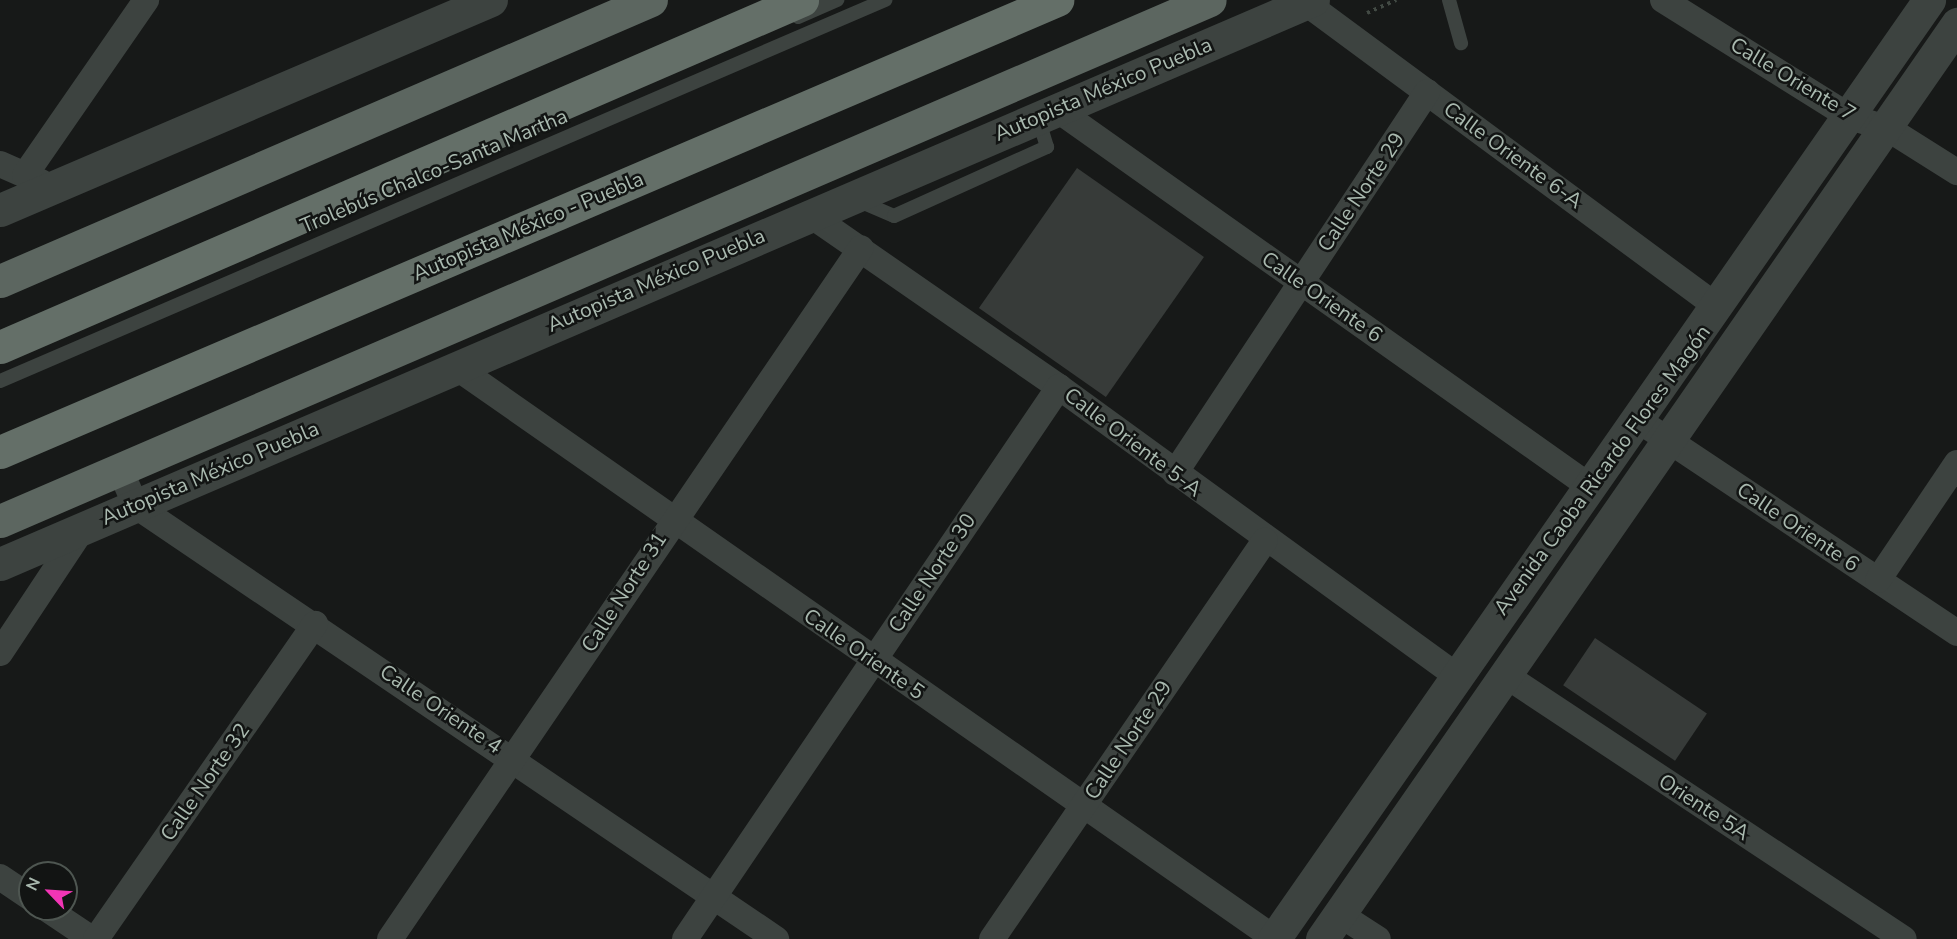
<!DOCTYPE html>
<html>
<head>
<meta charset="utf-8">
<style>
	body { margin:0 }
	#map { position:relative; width:1957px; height:939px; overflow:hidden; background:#171918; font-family:"Nunito Sans",sans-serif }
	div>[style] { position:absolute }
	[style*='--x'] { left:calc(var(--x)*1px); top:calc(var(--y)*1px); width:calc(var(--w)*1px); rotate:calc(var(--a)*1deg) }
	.building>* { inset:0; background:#373b39; transform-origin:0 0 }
	.path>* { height:4px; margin-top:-2px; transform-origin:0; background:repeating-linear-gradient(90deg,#424a44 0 3px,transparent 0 7.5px) }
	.service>* { height:14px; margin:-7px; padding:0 7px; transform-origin:7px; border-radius:7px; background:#3d4340 }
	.minor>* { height:26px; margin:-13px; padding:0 13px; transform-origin:13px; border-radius:13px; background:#3d4340 }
	.tertiary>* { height:33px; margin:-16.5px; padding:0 16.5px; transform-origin:16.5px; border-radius:16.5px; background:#3d4340 }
	.trunk>* { height:33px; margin:-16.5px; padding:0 16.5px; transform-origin:16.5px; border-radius:16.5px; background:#5c6660 }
	.motorway>* { height:33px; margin:-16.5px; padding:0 16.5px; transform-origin:16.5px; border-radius:16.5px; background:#646f68 }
	span { translate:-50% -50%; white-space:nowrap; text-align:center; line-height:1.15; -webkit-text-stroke:5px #121413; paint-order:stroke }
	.street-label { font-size:21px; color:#a9b9af }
	.north { position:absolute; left:18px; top:861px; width:60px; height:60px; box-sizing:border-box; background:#121413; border:2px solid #4e5651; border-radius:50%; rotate:295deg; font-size:16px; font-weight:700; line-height:24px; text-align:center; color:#a9b9af }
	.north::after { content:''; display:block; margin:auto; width:21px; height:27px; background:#f235b5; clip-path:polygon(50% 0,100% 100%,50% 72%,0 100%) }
</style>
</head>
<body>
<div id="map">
	<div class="building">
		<div style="left:1077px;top:168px;width:155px;height:171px;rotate:35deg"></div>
		<div style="left:1595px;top:638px;width:135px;height:57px;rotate:34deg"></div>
	</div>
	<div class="path">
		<div style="--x:1367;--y:13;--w:32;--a:-24"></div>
	</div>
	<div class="service">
		<div style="--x:1449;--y:0;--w:45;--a:74.4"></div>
		<div style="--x:798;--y:17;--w:43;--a:-23.6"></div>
		<div style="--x:857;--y:200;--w:40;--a:23.4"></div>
		<div style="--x:894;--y:216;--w:168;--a:-24.3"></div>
		<div style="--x:1047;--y:147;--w:30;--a:-107"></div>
		<div style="--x:0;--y:381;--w:964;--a:-23.29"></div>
	</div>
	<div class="minor">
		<div style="--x:1663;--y:0;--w:221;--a:32"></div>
		<div style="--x:1850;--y:117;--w:39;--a:17"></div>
		<div style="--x:1887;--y:128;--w:83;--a:32.2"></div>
		<div style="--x:1306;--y:3;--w:513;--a:36.45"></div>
		<div style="--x:1055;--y:108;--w:654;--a:35.29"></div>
		<div style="--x:0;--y:164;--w:45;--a:23.7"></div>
		<div style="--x:25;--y:175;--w:213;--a:-55.3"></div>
		<div style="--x:809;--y:214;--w:304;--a:34.7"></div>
		<div style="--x:1059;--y:387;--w:488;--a:36"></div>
		<div style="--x:456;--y:367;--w:998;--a:34.92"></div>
		<div style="--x:1638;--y:420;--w:384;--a:33.7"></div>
		<div style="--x:120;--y:470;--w:39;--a:66"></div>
		<div style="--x:136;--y:506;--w:773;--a:34.08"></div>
		<div style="--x:1175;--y:473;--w:457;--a:-56.5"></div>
		<div style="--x:1878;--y:580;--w:141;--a:-56"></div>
		<div style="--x:0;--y:653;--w:150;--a:-56.4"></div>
		<div style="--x:1505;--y:675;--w:478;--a:33.5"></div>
		<div style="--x:0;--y:877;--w:36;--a:34"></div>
		<div style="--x:47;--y:909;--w:54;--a:33.7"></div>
		<div style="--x:1339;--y:914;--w:46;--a:32.7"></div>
		<div style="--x:96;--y:939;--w:384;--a:-55.2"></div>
		<div style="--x:390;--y:939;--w:836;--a:-55.72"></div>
		<div style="--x:685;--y:939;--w:667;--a:-55.88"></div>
		<div style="--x:992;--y:939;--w:483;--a:-55.6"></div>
	</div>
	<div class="tertiary">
		<div style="--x:0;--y:210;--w:534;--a:-23.16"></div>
		<div style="--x:0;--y:564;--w:1429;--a:-23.25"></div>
		<div style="--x:1274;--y:939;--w:1145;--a:-55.1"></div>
		<div style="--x:1322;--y:939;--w:1114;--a:-55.24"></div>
	</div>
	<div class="trunk">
		<div style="--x:0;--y:281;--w:709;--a:-23.35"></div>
		<div style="--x:0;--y:521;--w:1317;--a:-23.3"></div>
	</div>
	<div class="motorway">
		<div style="--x:0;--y:347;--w:874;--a:-23.4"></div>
		<div style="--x:0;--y:452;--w:1150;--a:-23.15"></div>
	</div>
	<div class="street-label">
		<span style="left:1793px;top:79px;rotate:31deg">Calle Oriente 7</span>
		<span style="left:1103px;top:89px;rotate:-23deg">Autopista México Puebla</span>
		<span style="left:1513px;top:155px;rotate:36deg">Calle Oriente 6-A</span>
		<span style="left:434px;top:171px;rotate:-23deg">Trolebús Chalco-Santa Martha</span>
		<span style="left:1361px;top:192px;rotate:-56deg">Calle Norte 29</span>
		<span style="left:528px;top:226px;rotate:-23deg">Autopista México - Puebla</span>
		<span style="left:656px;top:280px;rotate:-23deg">Autopista México Puebla</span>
		<span style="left:1322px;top:297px;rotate:35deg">Calle Oriente 6</span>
		<span style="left:1133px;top:442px;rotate:37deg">Calle Oriente 5-A</span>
		<span style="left:1602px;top:470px;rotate:-54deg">Avenida Caoba Ricardo Flores Magón</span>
		<span style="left:210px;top:473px;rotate:-23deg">Autopista México Puebla</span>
		<span style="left:1798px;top:527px;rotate:34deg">Calle Oriente 6</span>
		<span style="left:932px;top:573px;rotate:-56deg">Calle Norte 30</span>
		<span style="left:624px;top:592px;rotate:-57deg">Calle Norte 31</span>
		<span style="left:864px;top:654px;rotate:35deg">Calle Oriente 5</span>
		<span style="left:441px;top:709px;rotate:34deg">Calle Oriente 4</span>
		<span style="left:1128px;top:740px;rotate:-56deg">Calle Norte 29</span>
		<span style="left:205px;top:782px;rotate:-55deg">Calle Norte 32</span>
		<span style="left:1704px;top:807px;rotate:33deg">Oriente 5A</span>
	</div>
	<div class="north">N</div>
</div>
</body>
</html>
